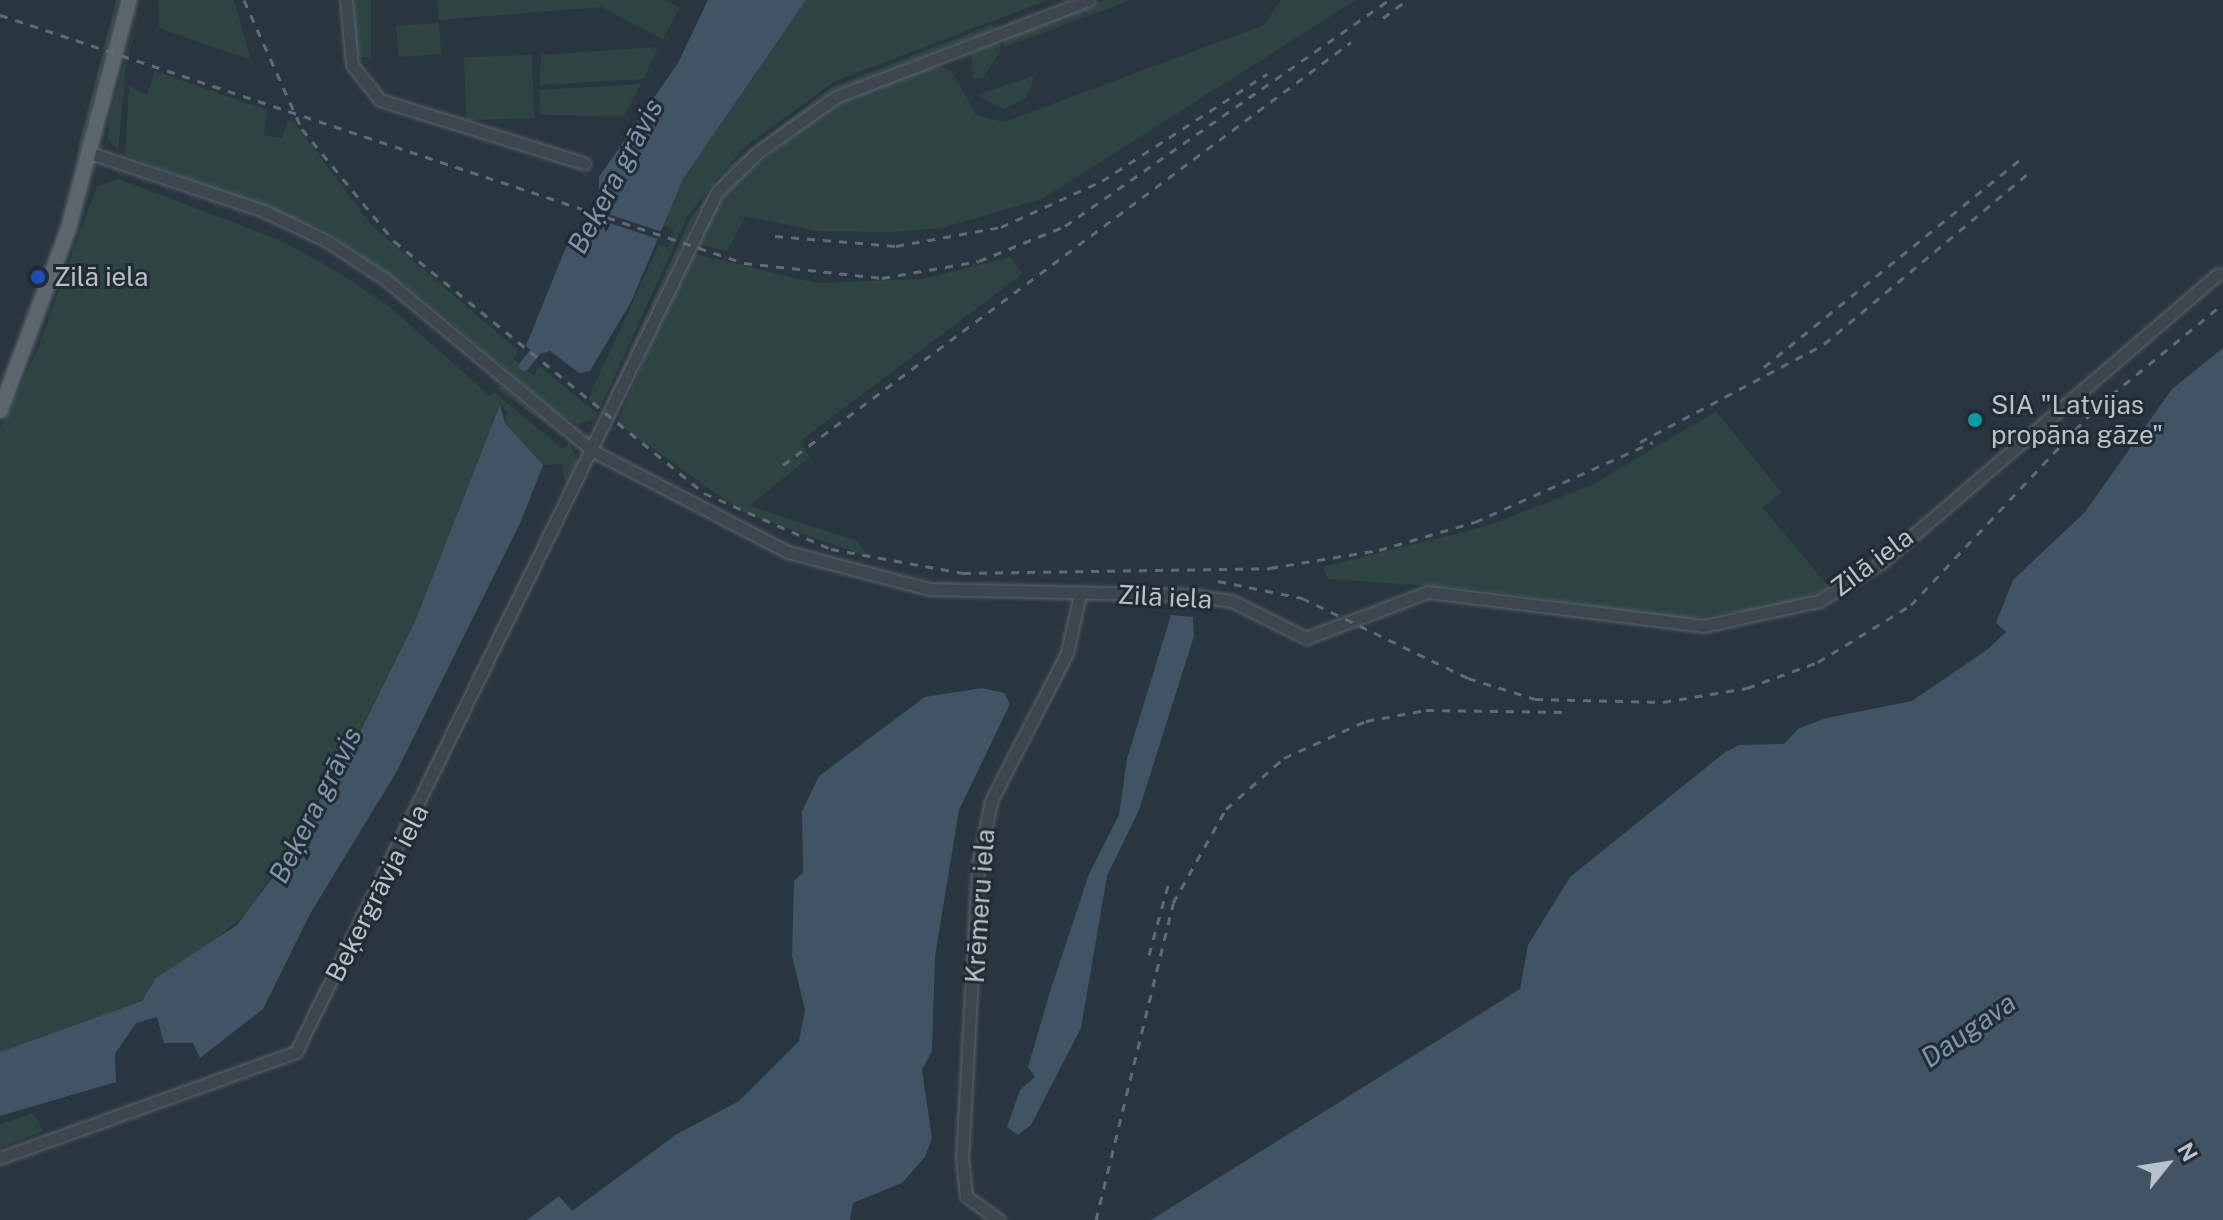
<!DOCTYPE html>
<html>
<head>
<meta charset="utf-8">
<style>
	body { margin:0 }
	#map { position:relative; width:2223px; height:1220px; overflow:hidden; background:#29353f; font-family:"Public Sans",sans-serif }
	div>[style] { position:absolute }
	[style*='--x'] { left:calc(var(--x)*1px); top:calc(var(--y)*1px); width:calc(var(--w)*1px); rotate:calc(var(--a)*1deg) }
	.green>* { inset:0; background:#2e4442; transform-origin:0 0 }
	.water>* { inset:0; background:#415466 }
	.pier>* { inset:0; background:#29353f; transform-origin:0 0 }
	.canal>* { height:10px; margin:-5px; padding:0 5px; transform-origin:5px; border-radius:5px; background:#415466 }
	.roads { filter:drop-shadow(0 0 2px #5b646d) drop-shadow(0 0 2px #5b646d) }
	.minor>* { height:11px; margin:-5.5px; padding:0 5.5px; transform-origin:5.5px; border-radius:5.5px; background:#3d464f }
	.major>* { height:14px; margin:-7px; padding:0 7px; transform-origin:7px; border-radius:7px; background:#5c666f }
	.rail>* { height:3px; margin-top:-1.5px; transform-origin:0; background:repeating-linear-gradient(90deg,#606b76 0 8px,transparent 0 16px) }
	.dots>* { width:22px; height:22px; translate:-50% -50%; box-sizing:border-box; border:4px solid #222b35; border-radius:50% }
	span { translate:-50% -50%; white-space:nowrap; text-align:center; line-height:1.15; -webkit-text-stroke:6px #222b35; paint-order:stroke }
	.poi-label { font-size:26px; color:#bac1ca }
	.left { translate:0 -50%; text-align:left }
	.street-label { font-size:26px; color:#bac1ca }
	.water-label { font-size:28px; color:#7e95a9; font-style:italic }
	.north { position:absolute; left:2127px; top:1124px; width:80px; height:80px; -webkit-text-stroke:6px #222b35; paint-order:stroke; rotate:60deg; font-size:22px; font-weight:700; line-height:32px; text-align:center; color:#bac1ca }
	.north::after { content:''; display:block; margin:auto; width:28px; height:36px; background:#bac1ca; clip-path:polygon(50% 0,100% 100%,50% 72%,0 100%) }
</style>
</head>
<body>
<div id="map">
	<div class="green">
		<div style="clip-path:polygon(116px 0,119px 0,75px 173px,79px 142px)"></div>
		<div style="clip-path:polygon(158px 0,234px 0,251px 60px,159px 28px)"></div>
		<div style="left:349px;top:0;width:22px;height:57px"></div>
		<div style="clip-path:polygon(437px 0,602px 0,602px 7px,439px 20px)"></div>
		<div style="clip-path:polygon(806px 0,1048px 0,835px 81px,742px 149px,687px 217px,600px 408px,588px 399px,659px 245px,668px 247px,674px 230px,663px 225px,683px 179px)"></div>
		<div style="clip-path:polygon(1104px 0,1131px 0,1005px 47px,1001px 38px)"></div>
		<div style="clip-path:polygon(1281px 0,1356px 0,1042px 199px,942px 228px,891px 232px,817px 231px,745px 216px,727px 251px,694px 243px,731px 185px,837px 102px,937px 65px,952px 72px,976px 115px,1004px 122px,1264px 25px)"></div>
		<div style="left:680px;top:8px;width:36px;height:219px;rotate:118deg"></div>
		<div style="clip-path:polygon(139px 13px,126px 66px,118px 151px,108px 139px,109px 118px)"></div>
		<div style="left:439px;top:23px;width:31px;height:43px;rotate:86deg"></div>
		<div style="clip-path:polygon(992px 24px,994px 29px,832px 92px,732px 167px,693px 221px,645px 338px,602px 411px,690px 219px,730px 165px,830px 88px)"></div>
		<div style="clip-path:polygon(998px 40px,1001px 49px,984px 78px,973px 79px,971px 55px)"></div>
		<div style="clip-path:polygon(658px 47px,644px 79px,540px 85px,541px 55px)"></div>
		<div style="left:532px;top:55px;width:63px;height:68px;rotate:88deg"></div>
		<div style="clip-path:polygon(155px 71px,267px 110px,264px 135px,282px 138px,288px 119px,295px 123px,372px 226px,518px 350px,513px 359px,534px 376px,539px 366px,597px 413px,595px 419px,577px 424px,562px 416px,417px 294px,327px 231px,125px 155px,129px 86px,147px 95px)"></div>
		<div style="clip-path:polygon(1035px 75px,1026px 98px,1003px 109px,977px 95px)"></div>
		<div style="clip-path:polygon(641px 84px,624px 116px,540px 115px,539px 90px)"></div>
		<div style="clip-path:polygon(119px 179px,282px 241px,338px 272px,391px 308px,490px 396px,494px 392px,563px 449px,569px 442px,579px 462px,566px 487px,562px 464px,543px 465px,505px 423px,507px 411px,500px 405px,416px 619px,357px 737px,248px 912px,139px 1002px,0 1052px,0 428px,37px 351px,97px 186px)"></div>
		<div style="clip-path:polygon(690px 253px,816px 283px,923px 279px,1011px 257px,1022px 274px,800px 441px,810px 457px,749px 506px,855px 540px,871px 558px,742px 512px,617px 423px)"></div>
		<div style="clip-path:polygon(502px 386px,565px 438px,496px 388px)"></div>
		<div style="clip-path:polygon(1716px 411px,1781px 492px,1763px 508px,1830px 588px,1780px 606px,1684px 619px,1476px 589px,1328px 579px,1323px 567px,1487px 526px,1592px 485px)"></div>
		<div style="clip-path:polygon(33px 1113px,43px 1131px,0 1148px,0 1124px)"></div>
	</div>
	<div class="water">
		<div style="clip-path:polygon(708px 0,806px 0,683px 179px,631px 302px,590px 371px,579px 373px,550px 351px,537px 355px,526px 346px,566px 247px,598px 218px,599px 177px,678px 63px)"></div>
		<div style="clip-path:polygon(2223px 348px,2223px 1220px,1151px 1220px,1520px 989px,1528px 945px,1570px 877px,1724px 753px,1739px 745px,1784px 744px,1799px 728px,1827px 718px,1912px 701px,1988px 649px,2006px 632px,1996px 623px,2013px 580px,2085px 512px,2172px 389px)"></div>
		<div style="clip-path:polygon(500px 405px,505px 423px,543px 465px,521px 521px,397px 771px,310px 914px,263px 1009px,200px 1058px,193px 1043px,164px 1043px,157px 1017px,136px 1023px,115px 1054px,116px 1082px,0 1116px,0 1052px,142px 1001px,156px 978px,237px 925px,278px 870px,357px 738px,416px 619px)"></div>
		<div style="clip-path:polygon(1171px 615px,1193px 617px,1194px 636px,1139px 810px,1107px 876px,1081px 1028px,1031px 1125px,1018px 1135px,1007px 1127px,1020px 1090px,1035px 1077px,1028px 1067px,1049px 995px,1089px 874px,1119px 815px,1127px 759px)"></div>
		<div style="clip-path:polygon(982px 688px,1004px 693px,1010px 704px,959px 810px,935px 956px,932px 1051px,922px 1070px,932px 1138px,925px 1157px,902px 1183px,853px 1203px,850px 1220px,527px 1220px,559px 1196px,572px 1211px,677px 1134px,739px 1101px,799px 1041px,805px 1010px,792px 956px,794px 881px,803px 873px,802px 811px,819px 776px,925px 697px)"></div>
	</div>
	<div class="pier">
		<div style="left:595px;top:210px;width:73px;height:8px;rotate:18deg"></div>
	</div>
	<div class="canal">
		<div style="--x:524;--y:366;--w:27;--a:-51"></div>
	</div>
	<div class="roads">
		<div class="minor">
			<div style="--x:346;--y:0;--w:65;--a:84.7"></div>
			<div style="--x:352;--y:65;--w:45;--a:51.3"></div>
			<div style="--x:380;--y:100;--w:214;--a:17.2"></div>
			<div style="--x:90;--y:153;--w:183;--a:18.4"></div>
			<div style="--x:264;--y:211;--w:70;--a:25.5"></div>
			<div style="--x:327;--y:241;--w:69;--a:33.2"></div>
			<div style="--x:385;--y:279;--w:270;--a:39.6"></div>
			<div style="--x:593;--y:451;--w:220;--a:27.4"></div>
			<div style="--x:788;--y:552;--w:146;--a:14.7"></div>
			<div style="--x:929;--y:589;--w:264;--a:1.3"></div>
			<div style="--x:1193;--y:595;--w:39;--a:9"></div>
			<div style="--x:1232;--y:601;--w:83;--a:26.6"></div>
			<div style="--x:1306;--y:638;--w:130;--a:-20.7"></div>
			<div style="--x:1428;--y:592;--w:277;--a:7"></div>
			<div style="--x:1703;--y:626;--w:119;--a:-12.2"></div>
			<div style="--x:1819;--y:601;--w:74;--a:-31.8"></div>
			<div style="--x:1882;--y:562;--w:443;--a:-40.6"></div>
			<div style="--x:0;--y:1158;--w:314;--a:-19.7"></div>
			<div style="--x:296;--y:1052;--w:958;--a:-63.92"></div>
			<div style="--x:717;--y:192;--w:57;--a:-44.3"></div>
			<div style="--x:758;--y:152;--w:95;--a:-35.2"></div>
			<div style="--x:836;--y:97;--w:271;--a:-21"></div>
			<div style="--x:999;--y:1220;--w:41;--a:-144"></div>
			<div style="--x:966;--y:1196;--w:37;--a:-96"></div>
			<div style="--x:962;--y:1159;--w:294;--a:-86.9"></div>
			<div style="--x:978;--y:865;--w:65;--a:-78.5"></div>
			<div style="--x:991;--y:801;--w:166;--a:-62.8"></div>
			<div style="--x:1067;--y:653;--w:60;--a:-77.6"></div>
		</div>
		<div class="major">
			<div style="--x:0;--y:411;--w:193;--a:-69.4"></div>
			<div style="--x:68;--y:230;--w:238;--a:-75.1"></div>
		</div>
	</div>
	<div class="rail">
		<div style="--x:244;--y:0;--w:141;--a:65.8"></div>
		<div style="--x:302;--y:129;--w:145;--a:50.6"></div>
		<div style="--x:394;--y:241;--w:400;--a:39.1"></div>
		<div style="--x:704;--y:493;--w:139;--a:23.8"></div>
		<div style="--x:831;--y:549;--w:134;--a:10.3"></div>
		<div style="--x:963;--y:573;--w:307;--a:-0.9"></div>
		<div style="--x:1270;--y:568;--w:110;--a:-9.4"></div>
		<div style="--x:1379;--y:550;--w:100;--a:-16.3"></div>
		<div style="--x:1475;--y:522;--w:195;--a:-24.2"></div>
		<div style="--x:0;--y:15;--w:784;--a:18.43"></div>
		<div style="--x:744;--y:263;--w:139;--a:6.2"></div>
		<div style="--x:882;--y:278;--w:98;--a:-9.9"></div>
		<div style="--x:979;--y:261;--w:93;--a:-22.1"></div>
		<div style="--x:1065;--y:226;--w:395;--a:-34.9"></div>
		<div style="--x:1383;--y:18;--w:30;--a:-37"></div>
		<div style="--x:775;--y:236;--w:121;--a:4.7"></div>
		<div style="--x:896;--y:246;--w:107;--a:-10.3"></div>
		<div style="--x:1001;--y:227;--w:111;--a:-24.5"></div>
		<div style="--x:1102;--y:181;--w:197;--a:-33"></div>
		<div style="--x:1764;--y:367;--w:329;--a:-39"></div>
		<div style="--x:1640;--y:442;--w:208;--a:-28"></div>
		<div style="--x:1824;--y:344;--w:270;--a:-39.9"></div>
		<div style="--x:783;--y:465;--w:708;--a:-36.68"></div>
		<div style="--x:1218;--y:581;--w:86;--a:11.4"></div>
		<div style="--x:1302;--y:598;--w:184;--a:25.7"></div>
		<div style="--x:1468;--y:678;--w:70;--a:17.4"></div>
		<div style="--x:1535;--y:699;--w:128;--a:1.3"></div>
		<div style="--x:1663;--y:702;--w:85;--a:-9.5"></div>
		<div style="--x:1747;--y:688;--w:76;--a:-20.1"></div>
		<div style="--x:1818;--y:662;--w:109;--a:-31.5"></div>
		<div style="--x:1911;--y:605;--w:274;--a:-46.8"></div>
		<div style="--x:2099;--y:405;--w:160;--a:-39.2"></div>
		<div style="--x:1149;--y:955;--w:76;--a:-74.7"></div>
		<div style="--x:1096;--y:1220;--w:326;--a:-76.3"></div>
		<div style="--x:1173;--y:903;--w:108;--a:-60.6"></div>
		<div style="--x:1226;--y:809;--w:77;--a:-41.3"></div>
		<div style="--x:1284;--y:758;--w:90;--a:-24.3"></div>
		<div style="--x:1366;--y:721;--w:61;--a:-10.4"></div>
		<div style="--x:1426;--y:710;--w:141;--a:0.8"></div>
	</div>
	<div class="dots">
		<div style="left:38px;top:277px;background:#1a4fb4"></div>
		<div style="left:1975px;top:420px;background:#0f9aa8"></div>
	</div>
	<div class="poi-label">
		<span class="left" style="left:54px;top:277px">Zilā iela</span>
		<span class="left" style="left:1991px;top:420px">SIA "Latvijas<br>propāna gāze"</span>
	</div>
	<div class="street-label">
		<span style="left:1872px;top:562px;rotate:-37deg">Zilā iela</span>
		<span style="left:1165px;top:597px;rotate:3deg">Zilā iela</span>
		<span style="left:377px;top:893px;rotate:-63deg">Beķergrāvja iela</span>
		<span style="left:980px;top:906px;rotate:-86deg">Krēmeru iela</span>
	</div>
	<div class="water-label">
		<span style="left:615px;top:176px;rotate:-62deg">Beķera grāvis</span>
		<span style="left:315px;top:805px;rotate:-63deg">Beķera grāvis</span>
		<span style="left:1968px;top:1030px;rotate:-35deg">Daugava</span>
	</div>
	<div class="north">N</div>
</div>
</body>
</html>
